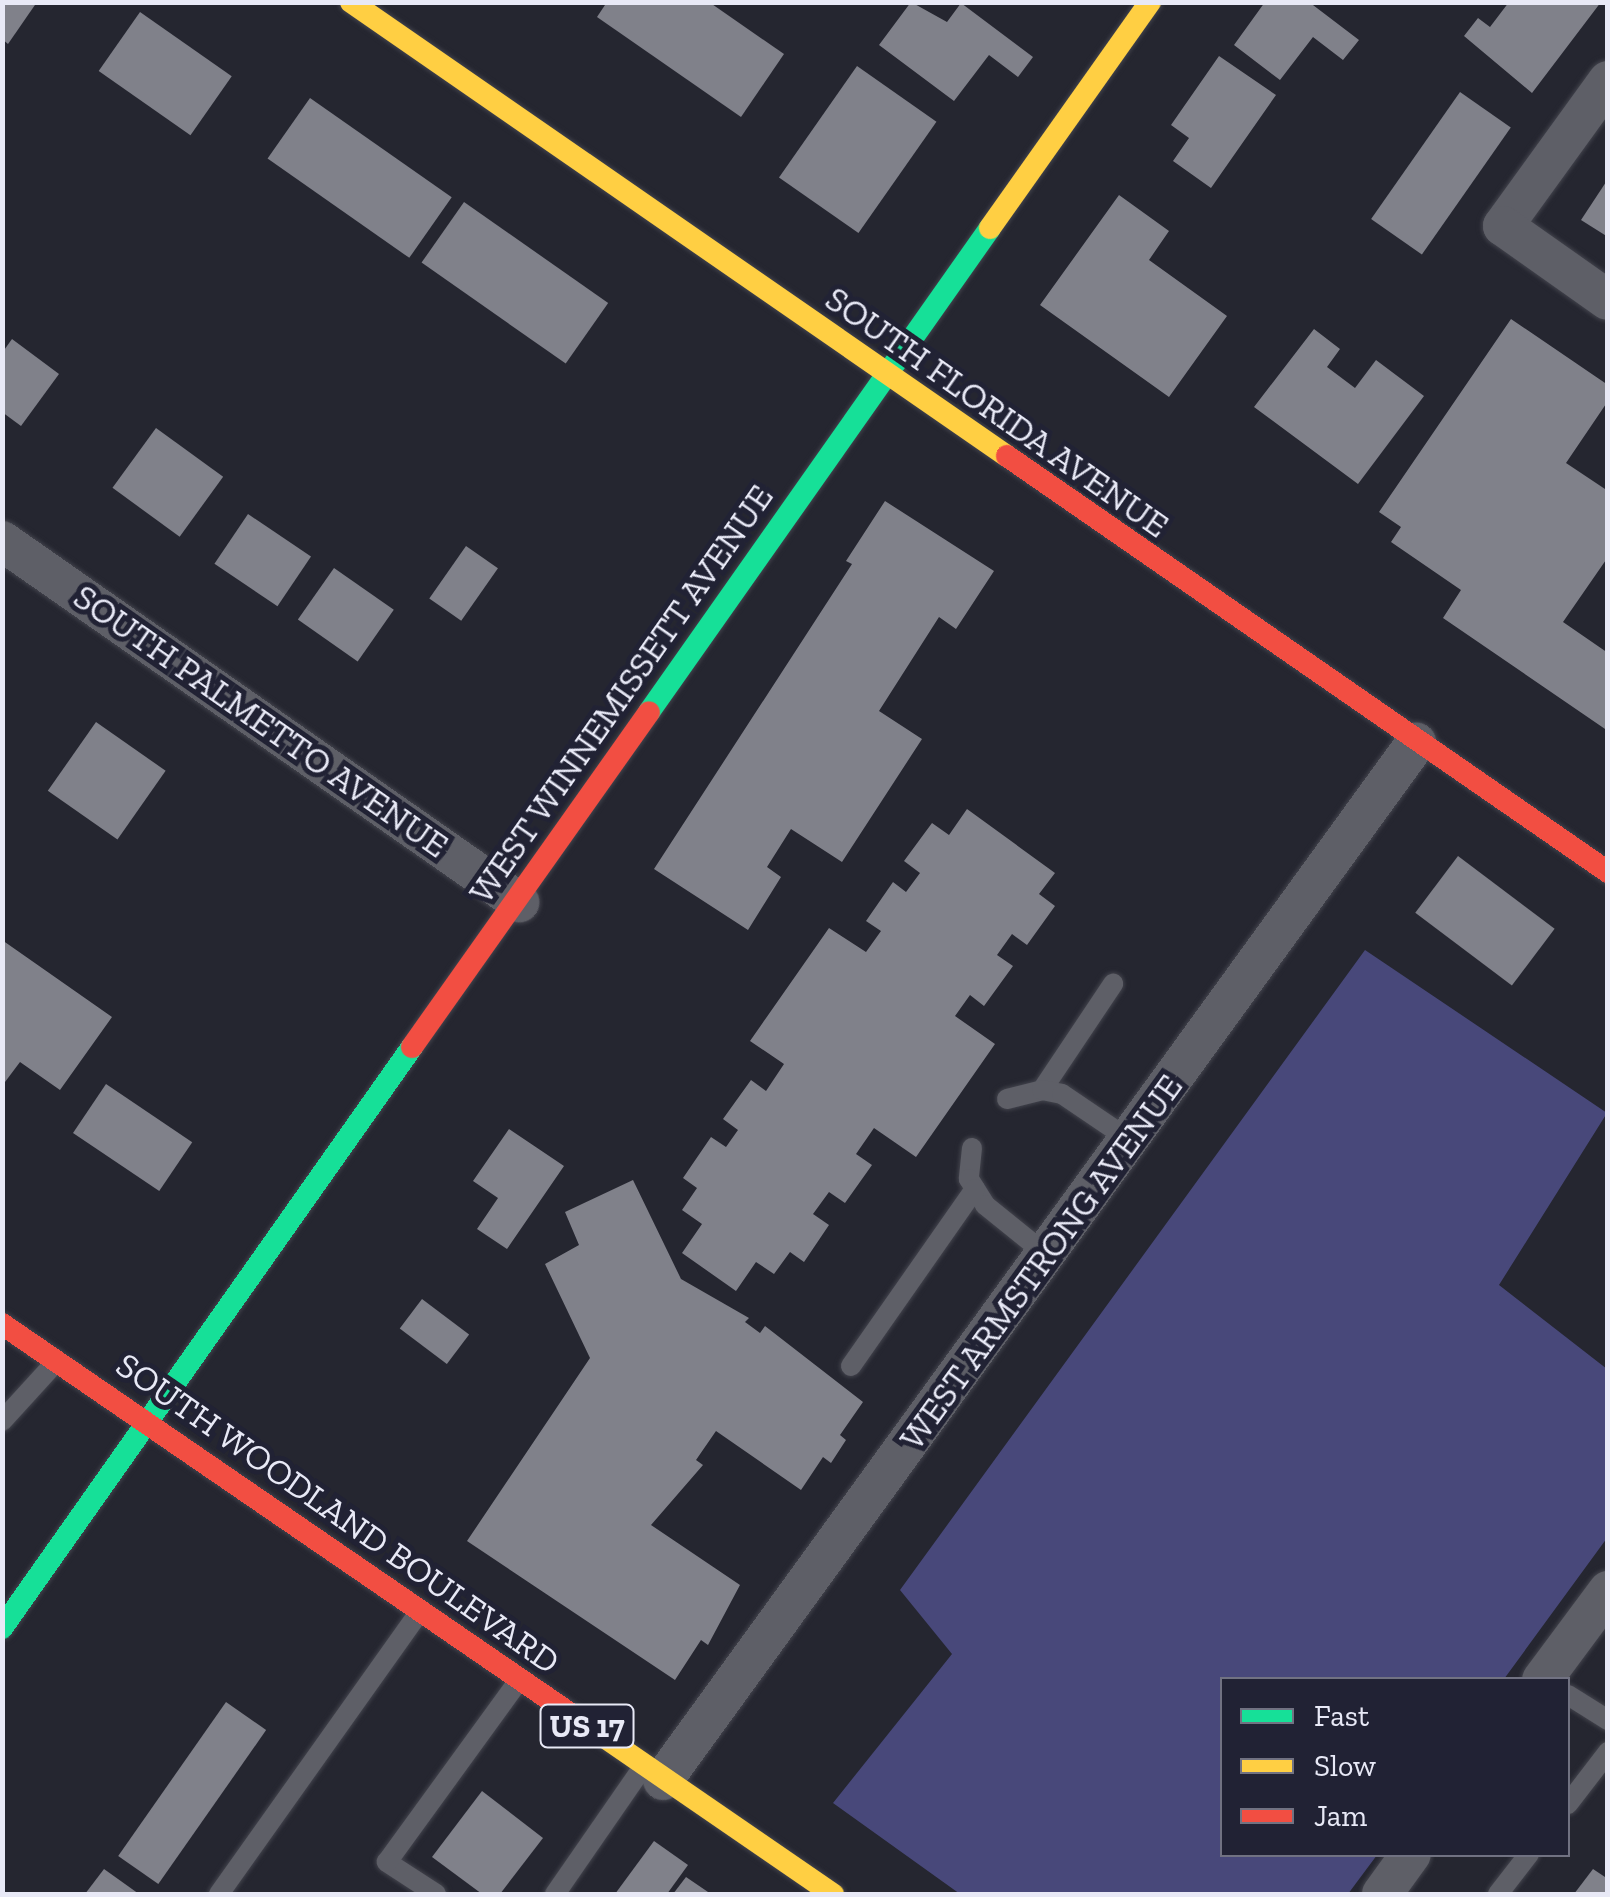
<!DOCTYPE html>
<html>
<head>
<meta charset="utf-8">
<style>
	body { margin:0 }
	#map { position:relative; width:1610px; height:1897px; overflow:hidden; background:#252630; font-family:"Zilla Slab",serif }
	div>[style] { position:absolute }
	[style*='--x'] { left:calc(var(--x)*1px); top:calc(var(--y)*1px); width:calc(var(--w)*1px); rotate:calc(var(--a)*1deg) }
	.forest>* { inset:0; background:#48487a }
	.building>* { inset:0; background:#80818a; transform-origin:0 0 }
	.roads { filter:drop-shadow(0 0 2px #42434c) drop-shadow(0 0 2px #42434c) }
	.lane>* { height:20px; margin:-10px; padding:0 10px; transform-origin:10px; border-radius:10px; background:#5e5f67 }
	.street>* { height:40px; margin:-20px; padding:0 20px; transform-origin:20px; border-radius:20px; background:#5e5f67 }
	.fast>* { height:22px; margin:-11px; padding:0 11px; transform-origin:11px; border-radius:11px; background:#16e098 }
	.slow>* { height:22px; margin:-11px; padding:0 11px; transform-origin:11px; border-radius:11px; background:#ffcf43 }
	.jam>* { height:22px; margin:-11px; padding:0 11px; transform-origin:11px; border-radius:11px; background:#f24e42 }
	span { translate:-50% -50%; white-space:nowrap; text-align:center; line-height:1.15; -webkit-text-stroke:10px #212234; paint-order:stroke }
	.shield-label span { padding:2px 8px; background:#212234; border:2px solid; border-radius:8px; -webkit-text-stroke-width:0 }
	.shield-label { font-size:32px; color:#e8e9f6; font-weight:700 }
	.street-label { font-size:35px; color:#e8e9f6 }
	.frame { position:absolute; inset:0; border:5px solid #e8e9f6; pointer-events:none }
	.legend { position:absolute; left:1220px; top:1677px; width:350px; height:180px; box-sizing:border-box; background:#212234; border:2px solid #717282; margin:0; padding:12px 18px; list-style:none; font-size:30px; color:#e8e9f6 }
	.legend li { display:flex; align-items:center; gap:20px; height:50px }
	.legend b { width:50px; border:2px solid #717282 }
</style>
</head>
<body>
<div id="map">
	<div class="forest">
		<div style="clip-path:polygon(1365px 950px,1607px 1113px,1499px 1285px,1607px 1369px,1607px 1538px,1504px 1679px,1222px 1680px,1222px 1854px,1377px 1855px,1348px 1894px,960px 1894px,833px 1803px,952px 1654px,900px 1590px)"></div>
	</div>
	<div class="building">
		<div style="clip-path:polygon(2px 2px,37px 2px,8px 44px,2px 39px)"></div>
		<div style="clip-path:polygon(607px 2px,709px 2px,784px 54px,741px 117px,597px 17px)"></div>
		<div style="clip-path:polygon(911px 2px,947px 22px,961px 3px,1033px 57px,1018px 77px,989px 55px,954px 101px,879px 45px)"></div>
		<div style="clip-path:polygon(1265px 2px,1309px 2px,1359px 40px,1343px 60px,1313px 37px,1280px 80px,1234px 45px)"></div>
		<div style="clip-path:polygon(1509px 2px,1601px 2px,1532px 93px,1464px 36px,1478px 18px,1490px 27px)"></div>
		<div style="left:140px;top:12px;width:112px;height:72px;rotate:35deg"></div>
		<div style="clip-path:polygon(1219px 56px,1276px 95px,1211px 188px,1173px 161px,1189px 138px,1171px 125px)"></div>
		<div style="left:857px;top:66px;width:97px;height:136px;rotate:35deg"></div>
		<div style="left:1460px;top:92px;width:62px;height:155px;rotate:35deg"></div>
		<div style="left:310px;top:98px;width:173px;height:74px;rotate:35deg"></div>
		<div style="clip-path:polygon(1608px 179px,1608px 237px,1581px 220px)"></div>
		<div style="clip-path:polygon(1119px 195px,1169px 231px,1149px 260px,1227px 316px,1169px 397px,1040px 305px)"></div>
		<div style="left:464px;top:202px;width:176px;height:74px;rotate:35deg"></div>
		<div style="clip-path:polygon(1511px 319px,1608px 385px,1608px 401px,1566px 463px,1608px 491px,1608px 557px,1563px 622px,1608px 653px,1608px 731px,1443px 618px,1461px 590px,1391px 542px,1401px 527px,1379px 512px)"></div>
		<div style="clip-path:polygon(1314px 329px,1340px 349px,1327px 367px,1355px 388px,1376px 360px,1424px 396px,1358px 484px,1254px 407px)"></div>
		<div style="clip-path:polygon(12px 339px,59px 374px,21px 426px,2px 412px,2px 353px)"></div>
		<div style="left:156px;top:428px;width:83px;height:74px;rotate:36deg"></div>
		<div style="clip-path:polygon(885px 501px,994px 571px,956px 629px,939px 617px,879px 711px,922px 739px,842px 862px,791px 829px,767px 867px,781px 877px,748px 930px,654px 869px,852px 564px,846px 561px)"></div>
		<div style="left:248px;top:514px;width:76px;height:60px;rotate:34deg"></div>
		<div style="left:466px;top:546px;width:39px;height:64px;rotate:35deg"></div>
		<div style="left:334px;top:568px;width:73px;height:63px;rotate:35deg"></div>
		<div style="left:96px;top:722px;width:85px;height:84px;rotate:35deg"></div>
		<div style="clip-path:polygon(967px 809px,1055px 873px,1039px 894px,1055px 906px,1027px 945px,1012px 934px,997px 955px,1013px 966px,984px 1006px,970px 995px,955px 1016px,995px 1044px,916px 1157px,874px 1128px,856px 1154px,872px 1165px,845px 1203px,829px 1192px,813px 1214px,829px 1225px,804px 1262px,790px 1252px,774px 1274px,756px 1262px,736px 1291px,682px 1253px,702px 1224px,682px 1210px,697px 1188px,683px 1178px,711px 1137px,726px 1147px,738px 1130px,723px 1119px,751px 1080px,766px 1091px,784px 1064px,750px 1041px,829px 928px,866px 952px,881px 931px,866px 921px,893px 882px,906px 892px,920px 873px,904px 861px,932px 823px,949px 835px)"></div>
		<div style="left:1458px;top:856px;width:121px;height:71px;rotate:37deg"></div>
		<div style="clip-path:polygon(2px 940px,112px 1017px,60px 1090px,20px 1062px,2px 1086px)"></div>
		<div style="left:106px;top:1084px;width:104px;height:59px;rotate:34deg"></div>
		<div style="clip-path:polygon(509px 1129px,564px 1166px,507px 1249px,477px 1229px,498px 1198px,473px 1181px)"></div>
		<div style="clip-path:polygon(633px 1180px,681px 1279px,749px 1318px,745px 1322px,760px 1333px,765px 1326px,863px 1402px,840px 1435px,846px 1440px,831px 1463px,823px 1457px,801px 1490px,716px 1431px,696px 1460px,703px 1465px,651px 1525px,740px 1585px,708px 1645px,701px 1640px,675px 1680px,467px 1541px,590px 1358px,545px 1264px,579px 1245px,565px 1212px)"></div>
		<div style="left:422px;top:1299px;width:59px;height:37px;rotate:37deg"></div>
		<div style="left:226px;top:1702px;width:49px;height:188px;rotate:35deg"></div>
		<div style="clip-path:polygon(482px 1791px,543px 1838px,500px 1894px,482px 1894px,432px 1857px)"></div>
		<div style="clip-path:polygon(654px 1841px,688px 1865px,667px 1894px,615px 1894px)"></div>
		<div style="clip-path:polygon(104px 1869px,139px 1894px,85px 1894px)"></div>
		<div style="clip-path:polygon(1593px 1869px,1608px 1879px,1608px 1894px,1574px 1894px)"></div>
		<div style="clip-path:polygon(686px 1877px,711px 1894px,673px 1894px)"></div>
	</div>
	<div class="roads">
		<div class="lane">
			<div style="--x:1042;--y:1090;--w:128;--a:-56.2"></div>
			<div style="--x:1007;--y:1099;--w:36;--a:-14"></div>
			<div style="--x:1042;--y:1090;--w:20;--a:11"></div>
			<div style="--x:1062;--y:1094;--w:82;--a:34.1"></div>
			<div style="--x:972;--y:1148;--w:31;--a:96"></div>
			<div style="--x:969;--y:1179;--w:31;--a:58"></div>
			<div style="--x:985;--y:1205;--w:80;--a:38.9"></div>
			<div style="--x:851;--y:1366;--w:216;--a:-55"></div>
			<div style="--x:2;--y:1421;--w:79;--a:-47.6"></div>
			<div style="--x:1568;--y:1695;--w:47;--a:32"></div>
			<div style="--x:1568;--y:1804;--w:66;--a:-52.4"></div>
			<div style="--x:219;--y:1894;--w:345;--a:-54.6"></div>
			<div style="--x:436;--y:1894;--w:59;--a:-146.9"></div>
			<div style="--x:387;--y:1862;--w:225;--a:-54"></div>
			<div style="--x:555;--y:1894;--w:155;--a:-55.3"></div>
			<div style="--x:1498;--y:1894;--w:51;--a:-52.2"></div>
		</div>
		<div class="street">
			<div style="--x:1608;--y:81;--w:179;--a:125.9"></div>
			<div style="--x:1503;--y:226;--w:128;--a:35.2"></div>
			<div style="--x:2;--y:541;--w:631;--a:34.93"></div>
			<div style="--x:1542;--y:1680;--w:111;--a:-53.4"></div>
			<div style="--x:663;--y:1780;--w:1282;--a:-54.02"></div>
			<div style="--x:1382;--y:1894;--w:49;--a:-54.1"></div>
		</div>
		<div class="fast">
			<div style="--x:649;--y:712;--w:592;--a:-54.83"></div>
			<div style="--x:2;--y:1628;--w:711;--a:-54.79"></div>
		</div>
		<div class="slow">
			<div style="--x:351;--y:2;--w:798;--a:34.69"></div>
			<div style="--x:990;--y:228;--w:277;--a:-54.7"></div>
			<div style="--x:594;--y:1730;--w:290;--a:34.5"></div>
		</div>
		<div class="jam">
			<div style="--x:1007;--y:456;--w:731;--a:34.69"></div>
			<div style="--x:412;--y:1047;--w:410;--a:-54.7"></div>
			<div style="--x:2;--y:1324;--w:718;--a:34.44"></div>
		</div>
	</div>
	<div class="shield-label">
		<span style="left:587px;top:1726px">US 17</span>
	</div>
	<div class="street-label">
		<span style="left:997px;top:412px;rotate:35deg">SOUTH FLORIDA AVENUE</span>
		<span style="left:621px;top:694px;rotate:-55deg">WEST WINNEMISSETT AVENUE</span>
		<span style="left:261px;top:721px;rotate:35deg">SOUTH PALMETTO AVENUE</span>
		<span style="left:1041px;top:1262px;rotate:-54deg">WEST ARMSTRONG AVENUE</span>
		<span style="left:338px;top:1513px;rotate:35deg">SOUTH WOODLAND BOULEVARD</span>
	</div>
	<div class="frame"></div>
	<ul class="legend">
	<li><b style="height:12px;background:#16e098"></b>Fast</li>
	<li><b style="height:12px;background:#ffcf43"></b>Slow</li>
	<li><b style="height:12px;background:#f24e42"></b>Jam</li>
	</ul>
</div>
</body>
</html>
